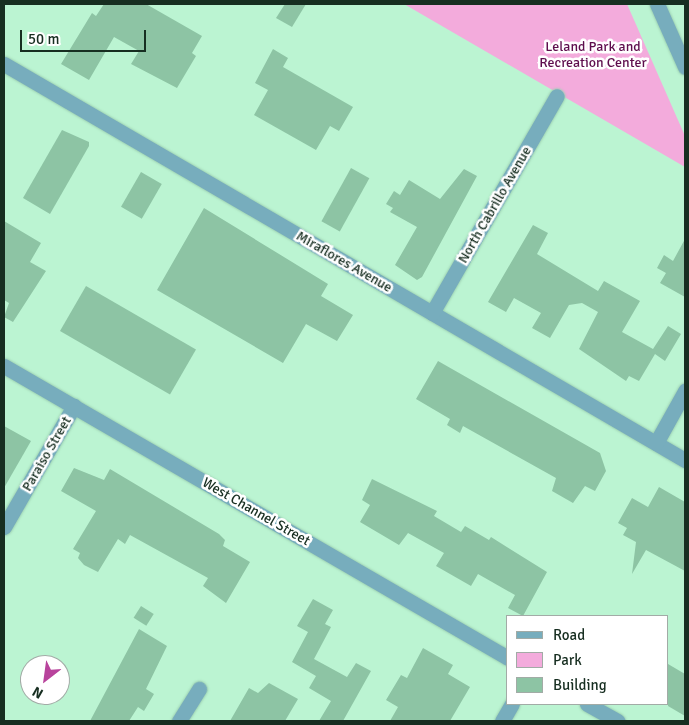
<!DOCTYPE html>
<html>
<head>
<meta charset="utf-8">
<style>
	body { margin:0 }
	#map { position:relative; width:689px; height:725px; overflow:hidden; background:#bbf4d2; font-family:Signika,sans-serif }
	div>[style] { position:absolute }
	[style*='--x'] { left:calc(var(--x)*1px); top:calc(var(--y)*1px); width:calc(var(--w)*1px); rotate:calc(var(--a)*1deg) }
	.green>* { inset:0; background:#f3abdc }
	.building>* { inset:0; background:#8dc4a4; transform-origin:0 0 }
	.roads { filter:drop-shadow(0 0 1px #9dd0b2) drop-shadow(0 0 1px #9dd0b2) }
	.minor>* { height:15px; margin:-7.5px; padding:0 7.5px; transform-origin:7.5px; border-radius:7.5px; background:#77adbd }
	.tertiary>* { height:15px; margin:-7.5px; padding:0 7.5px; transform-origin:7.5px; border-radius:7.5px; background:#77adbd }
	span { translate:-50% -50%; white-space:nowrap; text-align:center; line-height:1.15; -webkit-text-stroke:5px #fff; paint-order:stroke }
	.park-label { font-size:14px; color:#5e0d4d }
	.street-label { font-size:14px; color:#172e21 }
	.frame { position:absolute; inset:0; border:5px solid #172e21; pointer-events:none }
	.legend { position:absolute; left:506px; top:615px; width:162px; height:90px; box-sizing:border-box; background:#fff; border:1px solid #a2aba6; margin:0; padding:6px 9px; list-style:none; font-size:15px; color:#172e21 }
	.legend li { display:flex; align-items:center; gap:10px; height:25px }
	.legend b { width:25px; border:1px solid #a2aba6 }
	.north { position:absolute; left:20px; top:655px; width:50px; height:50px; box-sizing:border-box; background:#fff; border:1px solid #a2aba6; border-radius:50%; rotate:210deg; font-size:14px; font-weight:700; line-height:20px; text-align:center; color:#172e21 }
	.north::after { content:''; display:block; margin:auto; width:18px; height:22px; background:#b8439c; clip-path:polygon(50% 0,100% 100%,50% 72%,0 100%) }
	.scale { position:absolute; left:20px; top:30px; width:126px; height:22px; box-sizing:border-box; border:2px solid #172e21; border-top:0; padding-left:6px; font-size:15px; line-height:18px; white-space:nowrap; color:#172e21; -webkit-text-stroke:4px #fff; paint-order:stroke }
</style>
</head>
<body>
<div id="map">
	<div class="green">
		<div style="clip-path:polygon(404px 4px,627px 4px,685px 136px,685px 167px)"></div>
	</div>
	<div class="building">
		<div style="clip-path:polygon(104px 4px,146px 4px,202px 36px,192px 53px,196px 56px,177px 88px,131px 64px,139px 51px,114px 37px,89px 80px,61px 64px,92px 13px,96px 16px)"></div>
		<div style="clip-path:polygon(285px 4px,306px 4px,292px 27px,276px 18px)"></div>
		<div style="clip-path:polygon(273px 49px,288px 58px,283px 67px,353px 107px,339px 131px,330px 126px,316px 150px,254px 115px,268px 90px,255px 83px)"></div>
		<div style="clip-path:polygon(62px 130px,89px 142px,89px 146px,50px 214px,23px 198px)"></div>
		<div style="left:351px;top:168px;width:21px;height:61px;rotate:29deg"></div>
		<div style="clip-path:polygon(464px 169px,477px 176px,422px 277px,417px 280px,395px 265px,417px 227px,390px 212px,393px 208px,386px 204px,394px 191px,400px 195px,409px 180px,440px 199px)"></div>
		<div style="left:141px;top:172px;width:24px;height:40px;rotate:30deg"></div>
		<div style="clip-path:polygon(204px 208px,328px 284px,321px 296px,353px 315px,337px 341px,306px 324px,283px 363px,157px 290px)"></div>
		<div style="clip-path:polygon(4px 221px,41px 243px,30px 262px,46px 271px,13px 322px,4px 317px,9px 303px,4px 300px)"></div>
		<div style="clip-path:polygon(533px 225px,548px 233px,537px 254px,598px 291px,604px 281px,640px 301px,622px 332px,653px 349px,668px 326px,681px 334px,665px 361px,655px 354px,639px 381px,629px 376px,626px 381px,579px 349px,598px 312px,582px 303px,569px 305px,550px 338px,532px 328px,541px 313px,514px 298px,506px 312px,488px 302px)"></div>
		<div style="clip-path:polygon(685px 239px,685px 297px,660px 283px,666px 273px,657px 268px,664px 255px,673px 261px)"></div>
		<div style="left:86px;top:286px;width:127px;height:52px;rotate:30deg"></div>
		<div style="clip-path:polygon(438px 361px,600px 453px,606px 471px,595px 491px,585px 486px,573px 503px,552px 491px,556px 478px,463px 426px,460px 433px,447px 425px,450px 419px,416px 399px)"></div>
		<div style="clip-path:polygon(4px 426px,31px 441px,4px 488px)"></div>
		<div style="clip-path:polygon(74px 468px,104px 480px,110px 469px,219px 534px,225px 540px,223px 546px,250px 562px,226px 603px,203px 586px,208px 578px,130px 535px,125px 544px,118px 539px,98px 572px,84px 565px,78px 558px,80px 553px,73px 549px,96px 511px,61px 491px)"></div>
		<div style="clip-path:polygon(372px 479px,437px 511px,434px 516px,461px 532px,465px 526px,489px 540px,491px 537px,547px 572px,523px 616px,508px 608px,515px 595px,478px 574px,471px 586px,436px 566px,444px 553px,408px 533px,399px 545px,360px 522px,370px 505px,362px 500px)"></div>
		<div style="clip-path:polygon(659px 487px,685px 502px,685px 571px,646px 550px,632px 574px,636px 542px,623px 535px,627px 528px,618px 523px,632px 498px,648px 507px)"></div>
		<div style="clip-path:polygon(313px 599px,333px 610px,325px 624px,331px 627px,314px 659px,347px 677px,356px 663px,371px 671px,343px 721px,319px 721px,331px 701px,309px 688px,316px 676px,292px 662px,308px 632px,297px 626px)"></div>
		<div style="left:141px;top:606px;width:15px;height:14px;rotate:32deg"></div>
		<div style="clip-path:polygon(139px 629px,167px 646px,146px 689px,154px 694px,144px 711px,138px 707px,129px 721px,90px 721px)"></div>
		<div style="clip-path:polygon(423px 648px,453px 665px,448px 674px,470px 687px,450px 721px,390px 721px,398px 707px,386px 700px,401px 675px,407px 678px)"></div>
		<div style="clip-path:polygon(668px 664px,685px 674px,685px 716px,668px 706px)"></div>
		<div style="clip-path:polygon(269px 683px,298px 699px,285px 721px,230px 721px,249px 688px,258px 693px)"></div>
	</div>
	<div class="roads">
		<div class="minor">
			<div style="--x:657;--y:4;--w:69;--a:66"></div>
			<div style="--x:4;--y:64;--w:788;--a:30.18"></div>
			<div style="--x:432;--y:313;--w:250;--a:-60.1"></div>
			<div style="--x:656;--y:443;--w:60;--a:-60.9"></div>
			<div style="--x:4;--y:527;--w:140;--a:-60"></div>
			<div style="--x:179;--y:721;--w:38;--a:-58"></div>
		</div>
		<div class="tertiary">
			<div style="--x:4;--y:366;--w:582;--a:30.09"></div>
			<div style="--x:587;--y:704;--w:35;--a:29"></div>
			<div style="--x:502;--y:721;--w:20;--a:-60"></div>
		</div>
	</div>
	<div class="park-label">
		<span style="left:593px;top:55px">Leland Park and<br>Recreation Center</span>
	</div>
	<div class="street-label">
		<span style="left:495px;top:205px;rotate:-60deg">North Cabrillo Avenue</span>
		<span style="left:344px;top:262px;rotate:30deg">Miraflores Avenue</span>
		<span style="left:47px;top:454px;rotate:-60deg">Paraiso Street</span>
		<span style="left:256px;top:512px;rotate:30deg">West Channel Street</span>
	</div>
	<div class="frame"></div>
	<ul class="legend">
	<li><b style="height:6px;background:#77adbd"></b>Road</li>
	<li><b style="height:14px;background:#f3abdc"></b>Park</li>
	<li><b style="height:14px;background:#8dc4a4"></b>Building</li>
	</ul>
	<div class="north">N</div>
	<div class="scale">50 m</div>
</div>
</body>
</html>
